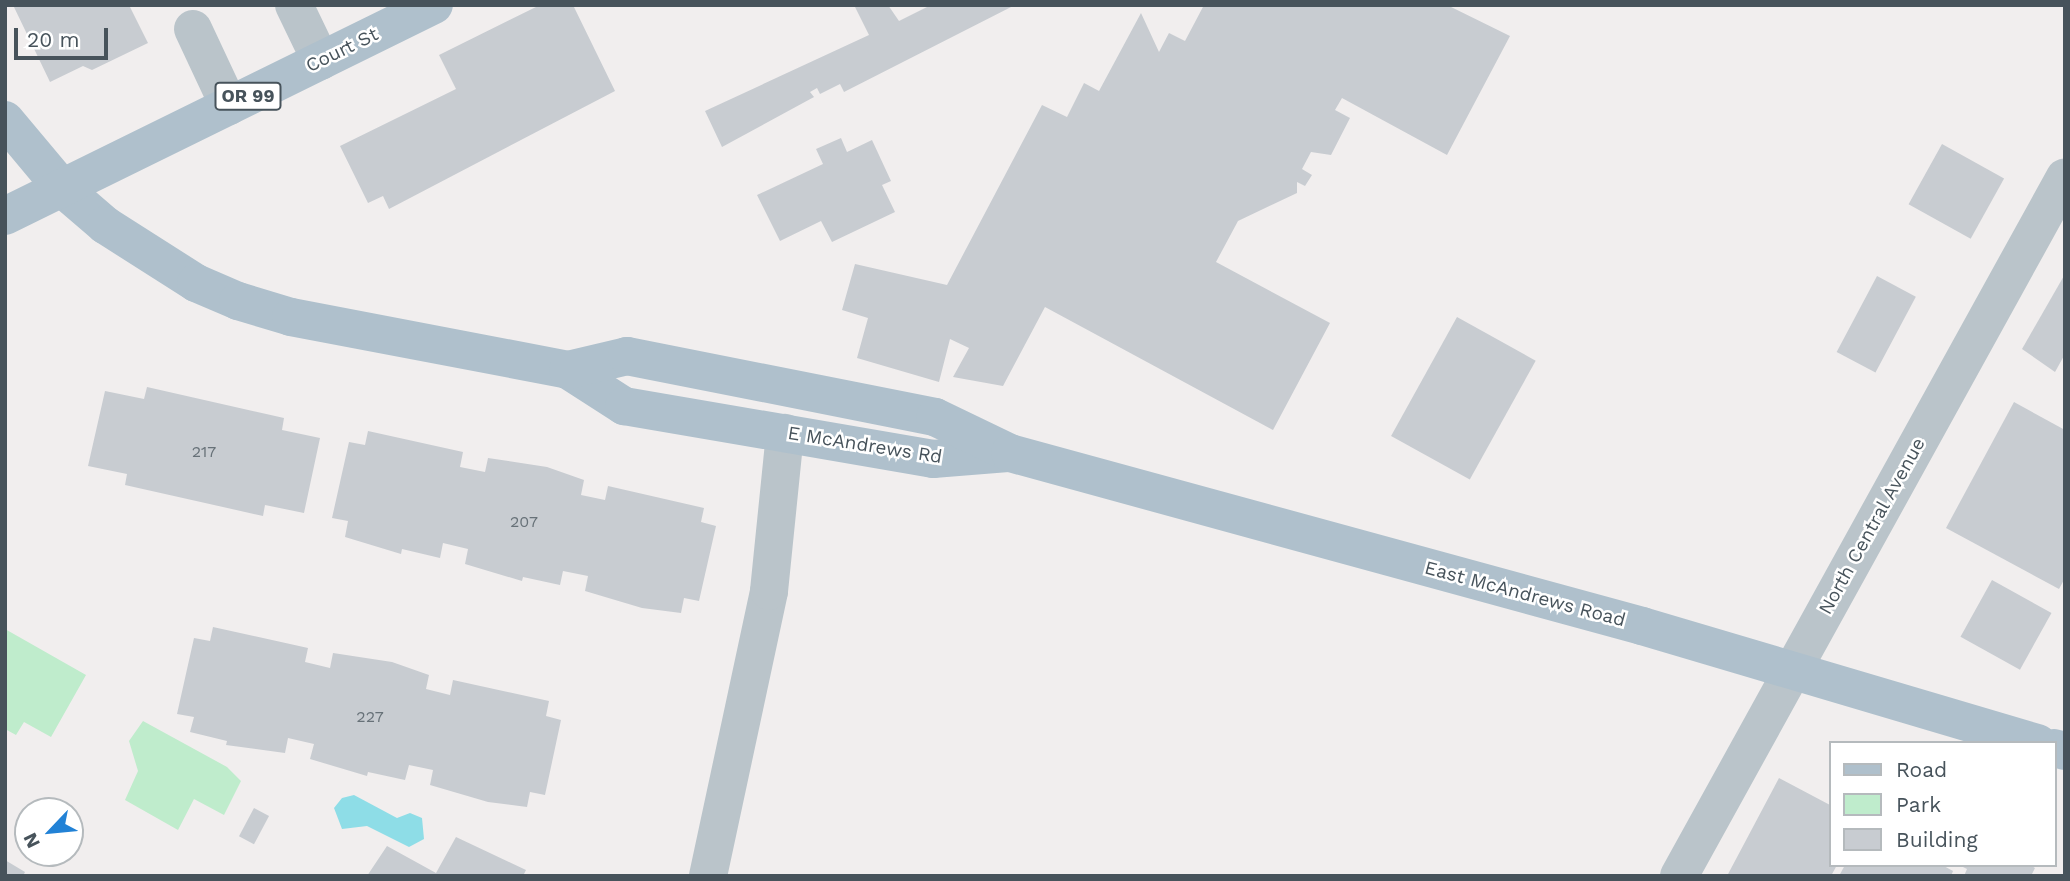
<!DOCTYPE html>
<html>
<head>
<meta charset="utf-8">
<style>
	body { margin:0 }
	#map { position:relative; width:2070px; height:881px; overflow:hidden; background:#f1eeee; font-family:"Work Sans",sans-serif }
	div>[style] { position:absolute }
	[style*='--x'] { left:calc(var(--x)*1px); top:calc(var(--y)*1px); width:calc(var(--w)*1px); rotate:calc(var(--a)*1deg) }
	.green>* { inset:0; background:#bfeccc }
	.water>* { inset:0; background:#8edde7 }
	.building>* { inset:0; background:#c8ccd1; transform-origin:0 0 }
	.minor>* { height:38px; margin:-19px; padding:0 19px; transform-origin:19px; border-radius:19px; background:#bac4ca }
	.major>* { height:38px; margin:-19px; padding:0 19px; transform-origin:19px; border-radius:19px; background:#afc0cc }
	.major-bridge>* { height:38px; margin:-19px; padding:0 19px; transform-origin:19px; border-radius:19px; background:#afc0cc }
	span { translate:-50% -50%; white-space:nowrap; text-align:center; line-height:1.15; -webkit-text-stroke:5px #fff; paint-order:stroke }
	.number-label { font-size:16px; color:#677178 }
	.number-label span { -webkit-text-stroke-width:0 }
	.shield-label span { padding:2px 5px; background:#fff; border:2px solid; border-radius:5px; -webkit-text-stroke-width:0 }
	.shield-label { font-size:18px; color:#47535b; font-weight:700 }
	.street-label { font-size:19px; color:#47535b }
	.frame { position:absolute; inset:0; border:7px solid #47535b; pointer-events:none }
	.legend { position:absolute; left:1829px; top:741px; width:228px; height:126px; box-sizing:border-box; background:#fff; border:2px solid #b5babd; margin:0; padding:9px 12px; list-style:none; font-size:21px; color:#47535b }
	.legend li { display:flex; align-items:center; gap:14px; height:35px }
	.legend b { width:35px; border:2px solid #b5babd }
	.north { position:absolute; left:14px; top:797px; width:70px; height:70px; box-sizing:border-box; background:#fff; border:2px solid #b5babd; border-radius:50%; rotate:244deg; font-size:19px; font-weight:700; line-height:28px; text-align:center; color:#47535b }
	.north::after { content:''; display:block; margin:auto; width:24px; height:32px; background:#2282d6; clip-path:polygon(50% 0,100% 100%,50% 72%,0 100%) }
	.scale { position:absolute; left:14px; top:28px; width:94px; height:32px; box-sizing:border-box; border:4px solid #47535b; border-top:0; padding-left:9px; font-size:21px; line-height:24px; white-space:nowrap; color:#47535b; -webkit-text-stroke:5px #fff; paint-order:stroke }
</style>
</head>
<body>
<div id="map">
	<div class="green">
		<div style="clip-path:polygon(5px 629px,86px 675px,51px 737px,24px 722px,16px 735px,5px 729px)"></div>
		<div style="clip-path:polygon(143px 721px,227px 767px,241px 781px,224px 815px,194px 799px,178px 830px,125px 800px,138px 771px,129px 741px)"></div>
	</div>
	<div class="water">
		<div style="clip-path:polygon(354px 795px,397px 818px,410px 813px,422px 818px,424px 839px,409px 847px,367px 826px,342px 829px,334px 808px,342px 798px)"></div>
	</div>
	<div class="building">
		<div style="clip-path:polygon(13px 5px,129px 5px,148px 43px,92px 70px,83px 66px,50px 82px)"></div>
		<div style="clip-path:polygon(540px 5px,573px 5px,615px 91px,389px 209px,383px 196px,368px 203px,340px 146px,456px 89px,439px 55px)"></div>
		<div style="clip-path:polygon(854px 5px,888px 5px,899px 21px,931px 5px,1015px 5px,844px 92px,840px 84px,820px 94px,817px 88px,810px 92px,814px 97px,722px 147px,705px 111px,869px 35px)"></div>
		<div style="clip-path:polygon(1204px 5px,1447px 5px,1510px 36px,1447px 155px,1342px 98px,1335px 110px,1350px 118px,1331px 155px,1311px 152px,1302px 169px,1312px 175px,1305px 186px,1297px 182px,1297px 193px,1238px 221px,1216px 262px,1330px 323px,1273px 430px,1045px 307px,1003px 386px,953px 377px,969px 348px,950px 339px,939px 382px,857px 358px,868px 318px,842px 310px,855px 264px,947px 285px,1042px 105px,1067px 117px,1084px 83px,1099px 91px,1141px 13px,1159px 52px,1169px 33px,1185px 41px)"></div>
		<div style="clip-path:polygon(841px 138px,847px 152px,872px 140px,891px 181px,882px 185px,895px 212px,832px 242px,821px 221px,780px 241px,757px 195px,823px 164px,816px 149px)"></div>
		<div style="left:1942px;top:144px;width:71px;height:69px;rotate:29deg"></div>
		<div style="clip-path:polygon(2065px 274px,2065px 354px,2055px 372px,2022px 349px)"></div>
		<div style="left:1877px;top:276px;width:44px;height:86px;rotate:28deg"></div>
		<div style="left:1457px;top:317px;width:90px;height:136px;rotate:29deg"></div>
		<div style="clip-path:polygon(147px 387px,284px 418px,282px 430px,320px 438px,304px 513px,265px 505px,263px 516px,125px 485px,127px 474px,88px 466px,105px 391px,144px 399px)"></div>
		<div style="clip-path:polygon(2014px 402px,2065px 430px,2065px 578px,2059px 589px,1946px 528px)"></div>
		<div style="clip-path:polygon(368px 431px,463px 452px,460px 467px,485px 472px,488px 458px,547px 467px,584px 480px,581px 495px,605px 500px,608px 486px,704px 508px,701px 522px,716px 526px,699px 601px,684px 598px,681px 613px,642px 608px,585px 591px,588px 576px,563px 571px,560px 585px,523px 577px,522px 581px,465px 564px,468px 549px,443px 543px,440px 558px,402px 549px,401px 554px,345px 537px,348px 521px,332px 518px,349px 442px,365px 445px)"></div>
		<div style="left:1992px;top:580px;width:68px;height:65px;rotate:29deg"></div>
		<div style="clip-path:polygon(213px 627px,308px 648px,305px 662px,330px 668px,333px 653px,392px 662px,429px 675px,426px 689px,450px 695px,453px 680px,549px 701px,546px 716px,561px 720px,545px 795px,530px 792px,527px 807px,488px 802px,430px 785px,433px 770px,409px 765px,405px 780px,368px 772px,367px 776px,310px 759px,314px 744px,288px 738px,285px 753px,226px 745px,227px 741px,190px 732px,194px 717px,177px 714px,194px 638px,210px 641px)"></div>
		<div style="clip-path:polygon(1779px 778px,1830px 805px,1830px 865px,1837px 865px,1831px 876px,1727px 876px)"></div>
		<div style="left:254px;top:808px;width:17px;height:32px;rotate:28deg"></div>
		<div style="clip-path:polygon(456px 837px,526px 870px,523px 876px,367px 876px,387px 846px,436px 873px)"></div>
		<div style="clip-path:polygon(5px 860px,25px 872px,23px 876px,5px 876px)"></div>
		<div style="clip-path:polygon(1845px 865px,1942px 865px,1953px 871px,1951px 876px,1839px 876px)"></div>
		<div style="clip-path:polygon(1959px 865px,2030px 865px,2035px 868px,2031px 876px,1964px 876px,1967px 869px)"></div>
	</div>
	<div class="minor">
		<div style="--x:294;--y:5;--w:62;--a:64.3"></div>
		<div style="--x:193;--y:29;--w:85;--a:64.9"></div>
		<div style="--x:708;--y:876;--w:291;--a:-77.9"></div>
		<div style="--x:769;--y:591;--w:159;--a:-84.2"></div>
		<div style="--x:1679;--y:876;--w:798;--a:-61.09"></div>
	</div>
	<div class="major">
		<div style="--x:5;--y:120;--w:89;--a:50"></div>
		<div style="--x:62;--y:188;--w:57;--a:40.7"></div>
		<div style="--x:105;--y:225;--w:108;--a:32.5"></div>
		<div style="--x:196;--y:283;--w:46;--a:23.2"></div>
		<div style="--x:238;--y:301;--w:55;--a:16.8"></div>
		<div style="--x:291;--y:317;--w:282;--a:10.8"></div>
		<div style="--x:568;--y:370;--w:67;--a:32.7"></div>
		<div style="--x:624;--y:406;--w:314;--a:9.7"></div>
		<div style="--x:933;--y:459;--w:75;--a:-4.6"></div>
		<div style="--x:5;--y:216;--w:478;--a:-26.2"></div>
		<div style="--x:568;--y:370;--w:61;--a:-13.3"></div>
		<div style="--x:627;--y:356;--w:314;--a:11.2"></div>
		<div style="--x:935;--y:417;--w:83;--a:25.6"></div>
		<div style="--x:1010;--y:453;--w:655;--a:15.31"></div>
		<div style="--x:2054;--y:748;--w:11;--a:15"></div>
	</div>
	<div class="major-bridge">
		<div style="--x:1642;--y:626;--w:413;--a:16.5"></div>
	</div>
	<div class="number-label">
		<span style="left:204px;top:452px">217</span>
		<span style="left:524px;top:522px">207</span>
		<span style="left:370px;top:717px">227</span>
	</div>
	<div class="shield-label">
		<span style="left:248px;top:96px">OR 99</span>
	</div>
	<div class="street-label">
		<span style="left:342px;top:50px;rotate:-26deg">Court St</span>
		<span style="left:865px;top:445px;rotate:9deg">E McAndrews Rd</span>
		<span style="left:1872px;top:526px;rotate:-61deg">North Central Avenue</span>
		<span style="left:1525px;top:594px;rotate:15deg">East McAndrews Road</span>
	</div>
	<div class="frame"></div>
	<ul class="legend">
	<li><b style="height:9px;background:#afc0cc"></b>Road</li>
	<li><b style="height:19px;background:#bfeccc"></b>Park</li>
	<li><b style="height:19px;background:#c8ccd1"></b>Building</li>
	</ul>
	<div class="north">N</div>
	<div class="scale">20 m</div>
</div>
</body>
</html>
